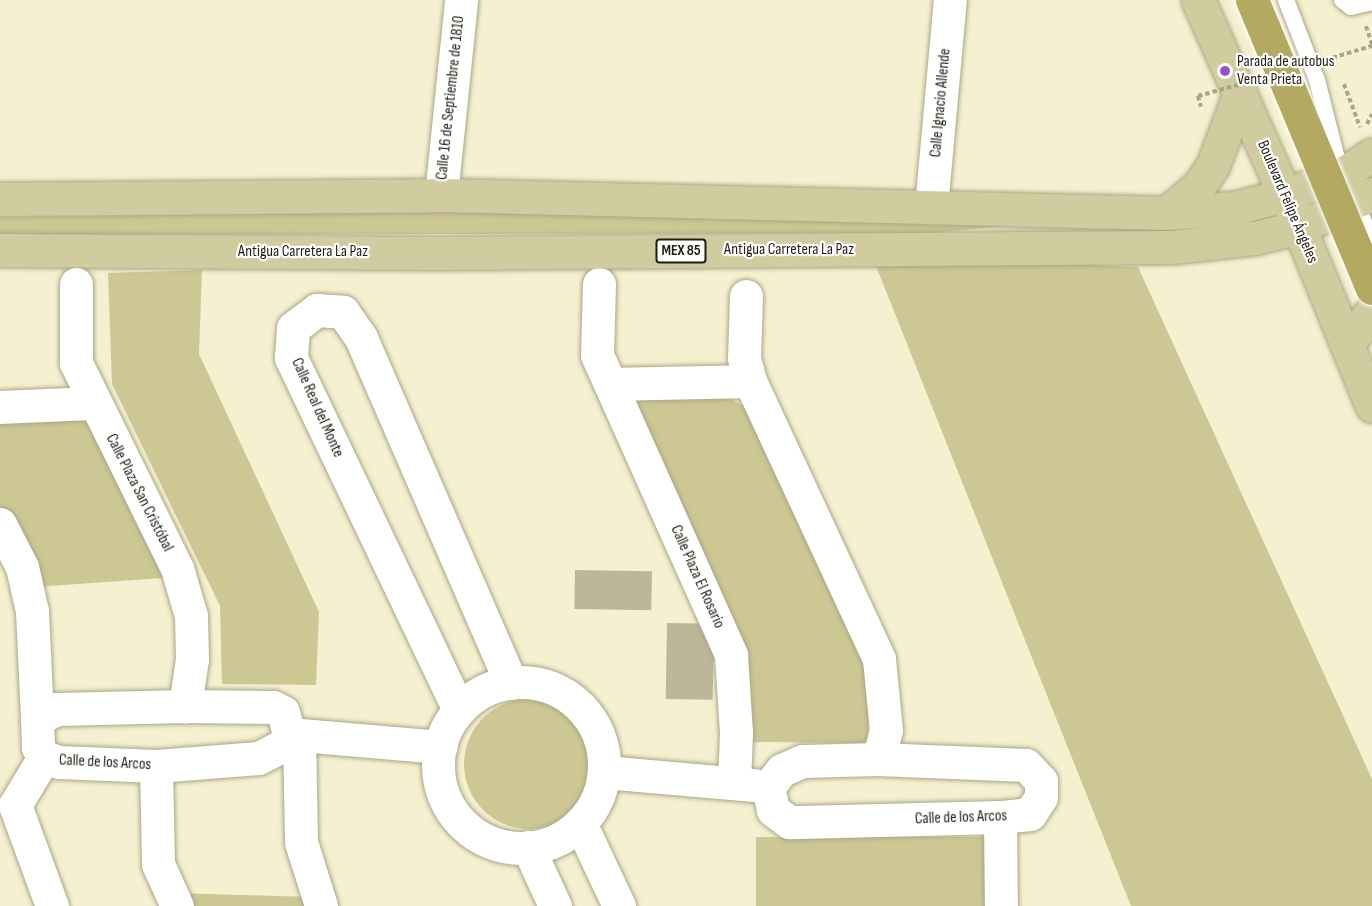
<!DOCTYPE html>
<html>
<head>
<meta charset="utf-8">
<style>
	body { margin:0 }
	#map { position:relative; width:1372px; height:906px; overflow:hidden; background:#f4f0d0; font-family:"Sofia Sans Condensed",sans-serif }
	div>[style] { position:absolute }
	[style*='--x'] { left:calc(var(--x)*1px); top:calc(var(--y)*1px); width:calc(var(--w)*1px); rotate:calc(var(--a)*1deg) }
	.green>* { inset:0; background:#cdc793; transform-origin:0 0 }
	.round { border-radius:50% }
	.building>* { inset:0; background:#bbb798; transform-origin:0 0 }
	.path>* { height:4px; margin-top:-2px; transform-origin:0; background:repeating-linear-gradient(90deg,#a9a58c 0 4.5px,transparent 0 7.5px) }
	.roads { filter:drop-shadow(0 0 2px #aaa687) drop-shadow(0 0 2px #aaa687) }
	.lane>* { height:16px; margin:-8px; padding:0 8px; transform-origin:8px; border-radius:8px; background:#fff }
	.street>* { height:33px; margin:-16.5px; padding:0 16.5px; transform-origin:16.5px; border-radius:16.5px; background:#fff }
	.street>.ring { margin:-16.5px; padding:0; box-sizing:content-box; background:none; border:33px solid #fff; border-radius:50% }
	.primary>* { height:33px; margin:-16.5px; padding:0 16.5px; transform-origin:16.5px; border-radius:16.5px; background:#d1cba0 }
	.path-bridge>* { height:4px; margin-top:-2px; transform-origin:0; background:repeating-linear-gradient(90deg,#a9a58c 0 4.5px,transparent 0 7.5px) }
	.bridges { filter:drop-shadow(0 0 2px #fff) drop-shadow(0 0 2px #fff) }
	.highway-bridge>* { height:33px; margin:-16.5px; padding:0 16.5px; transform-origin:16.5px; border-radius:16.5px; background:#b3a960 }
	.dots>* { width:16px; height:16px; translate:-50% -50%; box-sizing:border-box; border:3px solid #fff; border-radius:50% }
	span { translate:-50% -50%; white-space:nowrap; text-align:center; line-height:1.15; -webkit-text-stroke:4.5px #fff; paint-order:stroke }
	.shield-label span { padding:2px 4px; background:#fff; border:2px solid; border-radius:4px; -webkit-text-stroke-width:0 }
	.shield-label { font-size:15px; color:#201e12; font-weight:700 }
	.poi-label { font-size:16px; color:#201e12 }
	.left { translate:0 -50%; text-align:left }
	.street-label { font-size:16px; color:#201e12 }
</style>
</head>
<body>
<div id="map">
	<div class="green">
		<div style="clip-path:polygon(665px 209px,1054px 221px,934px 233px,0 235px,0 217px)"></div>
		<div style="clip-path:polygon(872px 256px,1138px 267px,1372px 779px,1372px 906px,1131px 906px)"></div>
		<div style="clip-path:polygon(202px 270px,199px 354px,319px 612px,316px 685px,222px 684px,220px 606px,112px 384px,108px 273px)"></div>
		<div style="clip-path:polygon(643px 394px,723px 395px,757px 413px,868px 654px,868px 743px,748px 742px,635px 407px)"></div>
		<div style="clip-path:polygon(90px 404px,177px 577px,35px 587px,0 520px,0 408px)"></div>
		<div class="round" style="left:464px;top:699px;width:130px;height:130px"></div>
		<div style="left:756px;top:837px;width:253px;height:69px"></div>
		<div style="clip-path:polygon(175px 893px,310px 897px,315px 906px,181px 906px)"></div>
	</div>
	<div class="building">
		<div style="left:575px;top:570px;width:77px;height:39px;rotate:1deg"></div>
		<div style="left:667px;top:623px;width:47px;height:76px;rotate:1deg"></div>
	</div>
	<div class="path">
		<div style="--x:1366;--y:26;--w:20;--a:72"></div>
		<div style="--x:1344;--y:84;--w:46;--a:69.6"></div>
		<div style="--x:1198;--y:96;--w:11;--a:75"></div>
		<div style="--x:1367;--y:124;--w:11;--a:-63"></div>
	</div>
	<div class="roads">
		<div class="lane">
			<div style="--x:1286;--y:0;--w:86;--a:68.8"></div>
			<div style="--x:1317;--y:80;--w:77;--a:75.8"></div>
			<div style="--x:1336;--y:155;--w:93;--a:67.3"></div>
			<div style="--x:1342;--y:0;--w:11;--a:38"></div>
			<div style="--x:1351;--y:7;--w:22;--a:-13"></div>
		</div>
		<div class="street">
			<div style="--x:441;--y:195;--w:196;--a:-84.1"></div>
			<div style="--x:931;--y:207;--w:208;--a:-84.8"></div>
			<div style="--x:76;--y:284;--w:79;--a:90"></div>
			<div style="--x:76;--y:363;--w:229;--a:63.8"></div>
			<div style="--x:177;--y:568;--w:50;--a:73.7"></div>
			<div style="--x:191;--y:616;--w:43;--a:88.7"></div>
			<div style="--x:192;--y:659;--w:48;--a:98.5"></div>
			<div style="--x:599;--y:284;--w:71;--a:91.6"></div>
			<div style="--x:597;--y:355;--w:329;--a:65.9"></div>
			<div style="--x:731;--y:655;--w:78;--a:86.3"></div>
			<div style="--x:736;--y:733;--w:49;--a:92.3"></div>
			<div style="--x:746;--y:296;--w:62;--a:91.8"></div>
			<div style="--x:744;--y:358;--w:24;--a:75"></div>
			<div style="--x:750;--y:381;--w:306;--a:65.1"></div>
			<div style="--x:879;--y:659;--w:71;--a:84.4"></div>
			<div style="--x:886;--y:730;--w:30;--a:105"></div>
			<div style="--x:611;--y:384;--w:139;--a:-1.2"></div>
			<div style="--x:0;--y:407;--w:93;--a:-2.5"></div>
			<div style="--x:0;--y:524;--w:48;--a:62.9"></div>
			<div style="--x:22;--y:567;--w:45;--a:77.2"></div>
			<div style="--x:32;--y:611;--w:108;--a:87.3"></div>
			<div class="ring" style="left:438px;top:682px;width:133px;height:133px"></div>
			<div style="--x:185;--y:706;--w:88;--a:0.7"></div>
			<div style="--x:273;--y:707;--w:11;--a:27"></div>
			<div style="--x:283;--y:712;--w:23;--a:75"></div>
			<div style="--x:289;--y:734;--w:12;--a:114"></div>
			<div style="--x:284;--y:745;--w:29;--a:153"></div>
			<div style="--x:258;--y:758;--w:102;--a:175.5"></div>
			<div style="--x:156;--y:766;--w:97;--a:-177.6"></div>
			<div style="--x:59;--y:762;--w:16;--a:-162"></div>
			<div style="--x:44;--y:757;--w:12;--a:-121"></div>
			<div style="--x:38;--y:747;--w:28;--a:-92"></div>
			<div style="--x:37;--y:719;--w:22;--a:-27"></div>
			<div style="--x:57;--y:709;--w:128;--a:-1.3"></div>
			<div style="--x:459;--y:710;--w:391;--a:-115.5"></div>
			<div style="--x:291;--y:357;--w:29;--a:-86"></div>
			<div style="--x:293;--y:328;--w:30;--a:-37"></div>
			<div style="--x:317;--y:310;--w:26;--a:4"></div>
			<div style="--x:343;--y:312;--w:32;--a:55"></div>
			<div style="--x:361;--y:338;--w:376;--a:66.5"></div>
			<div style="--x:289;--y:734;--w:152;--a:4.9"></div>
			<div style="--x:299;--y:735;--w:107;--a:88.9"></div>
			<div style="--x:301;--y:842;--w:67;--a:72.6"></div>
			<div style="--x:44;--y:757;--w:56;--a:121.1"></div>
			<div style="--x:15;--y:805;--w:108;--a:69.9"></div>
			<div style="--x:878;--y:759;--w:148;--a:2.3"></div>
			<div style="--x:1026;--y:765;--w:22;--a:47"></div>
			<div style="--x:1041;--y:781;--w:16;--a:90"></div>
			<div style="--x:1041;--y:797;--w:20;--a:123"></div>
			<div style="--x:1030;--y:814;--w:30;--a:174"></div>
			<div style="--x:1000;--y:817;--w:211;--a:178.6"></div>
			<div style="--x:789;--y:822;--w:20;--a:-143"></div>
			<div style="--x:773;--y:810;--w:24;--a:-102"></div>
			<div style="--x:768;--y:787;--w:22;--a:-51"></div>
			<div style="--x:782;--y:770;--w:22;--a:-24"></div>
			<div style="--x:802;--y:761;--w:76;--a:-1.5"></div>
			<div style="--x:156;--y:766;--w:98;--a:88.8"></div>
			<div style="--x:158;--y:864;--w:46;--a:65.7"></div>
			<div style="--x:604;--y:772;--w:151;--a:5"></div>
			<div style="--x:1000;--y:817;--w:89;--a:89.4"></div>
			<div style="--x:580;--y:823;--w:92;--a:64.8"></div>
			<div style="--x:528;--y:847;--w:65;--a:65.4"></div>
		</div>
		<div class="primary">
			<div style="--x:1198;--y:0;--w:248;--a:66"></div>
			<div style="--x:1299;--y:227;--w:193;--a:67.8"></div>
			<div style="--x:0;--y:199;--w:441;--a:-0.5"></div>
			<div style="--x:441;--y:195;--w:726;--a:1.42"></div>
			<div style="--x:1167;--y:213;--w:68;--a:-4.2"></div>
			<div style="--x:1235;--y:208;--w:52;--a:-14.6"></div>
			<div style="--x:1285;--y:195;--w:63;--a:-20.4"></div>
			<div style="--x:1344;--y:173;--w:33;--a:-33"></div>
			<div style="--x:1167;--y:213;--w:42;--a:-40.2"></div>
			<div style="--x:1199;--y:186;--w:25;--a:-56"></div>
			<div style="--x:1213;--y:165;--w:77;--a:-69.4"></div>
			<div style="--x:0;--y:250;--w:436;--a:0.4"></div>
			<div style="--x:436;--y:253;--w:736;--a:-0.47"></div>
			<div style="--x:1172;--y:247;--w:82;--a:-6.3"></div>
			<div style="--x:1254;--y:238;--w:46;--a:-13.7"></div>
			<div style="--x:1299;--y:227;--w:80;--a:-24.3"></div>
			<div style="--x:1347;--y:345;--w:42;--a:-53.7"></div>
		</div>
	</div>
	<div class="path-bridge">
		<div style="--x:1311;--y:64;--w:64;--a:-16.4"></div>
		<div style="--x:1198;--y:96;--w:56;--a:-15.5"></div>
	</div>
	<div class="bridges">
		<div class="highway-bridge">
			<div style="--x:1252;--y:0;--w:312;--a:67.4"></div>
		</div>
	</div>
	<div class="dots">
		<div style="left:1225px;top:71px;background:#9b51c4"></div>
	</div>
	<div class="shield-label">
		<span style="left:681px;top:251px">MEX 85</span>
	</div>
	<div class="poi-label">
		<span class="left" style="left:1237px;top:71px">Parada de autobus<br>Venta Prieta</span>
	</div>
	<div class="street-label">
		<span style="left:451px;top:98px;rotate:-84deg">Calle 16 de Septiembre de 1810</span>
		<span style="left:941px;top:103px;rotate:-85deg">Calle Ignacio Allende</span>
		<span style="left:1287px;top:202px;rotate:67deg">Boulevard Felipe Ángeles</span>
		<span style="left:789px;top:250px">Antigua Carretera La Paz</span>
		<span style="left:303px;top:252px">Antigua Carretera La Paz</span>
		<span style="left:317px;top:408px;rotate:66deg">Calle Real del Monte</span>
		<span style="left:139px;top:493px;rotate:63deg">Calle Plaza San Cristóbal</span>
		<span style="left:697px;top:577px;rotate:66deg">Calle Plaza El Rosario</span>
		<span style="left:105px;top:763px;rotate:3deg">Calle de los Arcos</span>
		<span style="left:961px;top:818px;rotate:-2deg">Calle de los Arcos</span>
	</div>
</div>
</body>
</html>
